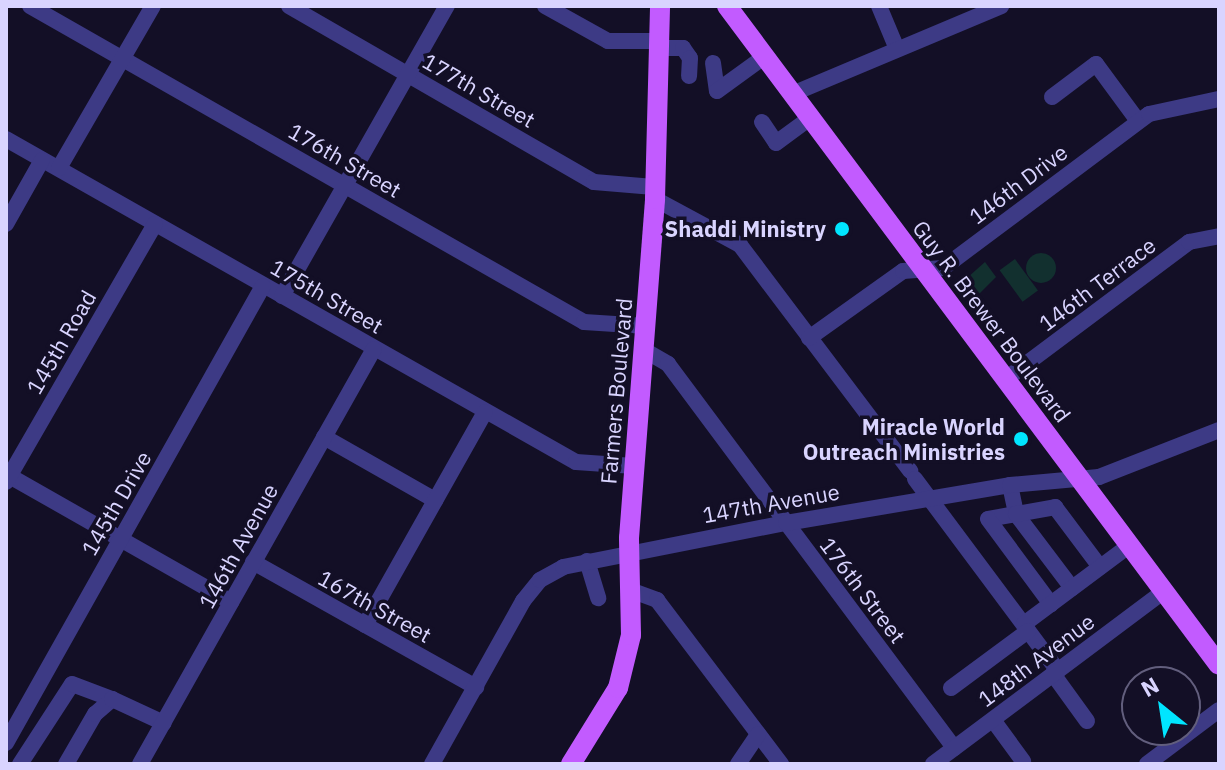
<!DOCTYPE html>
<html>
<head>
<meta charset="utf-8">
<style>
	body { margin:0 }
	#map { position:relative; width:1225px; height:770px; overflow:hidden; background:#130f26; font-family:"IBM Plex Sans",sans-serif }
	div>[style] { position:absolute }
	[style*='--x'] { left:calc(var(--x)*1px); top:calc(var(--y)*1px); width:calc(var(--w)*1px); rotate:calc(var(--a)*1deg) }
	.green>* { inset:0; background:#12302f; transform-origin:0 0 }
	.round { border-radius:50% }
	.minor>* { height:16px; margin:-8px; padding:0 8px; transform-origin:8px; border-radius:8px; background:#3d3a85 }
	.major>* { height:20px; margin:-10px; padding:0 10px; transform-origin:10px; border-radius:10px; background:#c25bff }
	.dots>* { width:22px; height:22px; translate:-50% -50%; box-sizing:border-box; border:4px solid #130f26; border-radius:50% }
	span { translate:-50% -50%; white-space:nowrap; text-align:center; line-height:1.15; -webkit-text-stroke:7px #130f26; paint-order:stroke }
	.street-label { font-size:22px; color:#d9d4ff }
	.poi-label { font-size:22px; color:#d9d4ff; font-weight:700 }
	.right { translate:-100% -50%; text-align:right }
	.frame { position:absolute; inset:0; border:8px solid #d9d4ff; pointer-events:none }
	.north { position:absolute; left:1121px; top:666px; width:80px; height:80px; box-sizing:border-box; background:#130f26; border:2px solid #625e7d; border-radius:50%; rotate:330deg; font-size:22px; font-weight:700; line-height:32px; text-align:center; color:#d9d4ff }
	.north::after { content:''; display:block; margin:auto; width:28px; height:36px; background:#00e5ff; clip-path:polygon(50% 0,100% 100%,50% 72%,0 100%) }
</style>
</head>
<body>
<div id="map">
	<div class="green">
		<div class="round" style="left:1026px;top:253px;width:30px;height:30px"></div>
		<div style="left:1015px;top:259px;width:39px;height:19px;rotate:54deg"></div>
		<div style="clip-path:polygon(985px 262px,996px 277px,979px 294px,967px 278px)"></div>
	</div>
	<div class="minor">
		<div style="--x:30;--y:6;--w:638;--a:29.7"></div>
		<div style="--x:584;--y:322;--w:62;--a:3.7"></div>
		<div style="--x:289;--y:6;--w:352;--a:30"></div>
		<div style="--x:594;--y:182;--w:60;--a:4.8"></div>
		<div style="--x:545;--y:6;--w:72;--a:29.1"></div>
		<div style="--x:608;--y:41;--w:51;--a:0"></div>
		<div style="--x:879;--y:6;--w:47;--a:67.3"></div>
		<div style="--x:659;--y:48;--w:24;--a:0"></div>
		<div style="--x:683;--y:48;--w:12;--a:55"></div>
		<div style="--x:690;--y:58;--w:18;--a:93"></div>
		<div style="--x:713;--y:63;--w:28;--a:82"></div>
		<div style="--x:717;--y:91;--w:58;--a:-35.9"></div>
		<div style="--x:792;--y:94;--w:227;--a:-22.8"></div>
		<div style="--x:1052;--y:97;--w:55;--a:-36.9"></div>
		<div style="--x:1096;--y:64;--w:71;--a:53.6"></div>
		<div style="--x:762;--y:122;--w:25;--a:56"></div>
		<div style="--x:776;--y:143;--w:42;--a:-36.3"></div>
		<div style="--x:6;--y:139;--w:655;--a:29.54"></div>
		<div style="--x:576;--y:462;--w:58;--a:3.9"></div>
		<div style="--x:59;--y:168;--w:187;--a:-59.9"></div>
		<div style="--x:655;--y:199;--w:97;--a:28.4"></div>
		<div style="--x:740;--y:245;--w:283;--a:53"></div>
		<div style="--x:6;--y:224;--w:73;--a:-60.6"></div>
		<div style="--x:282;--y:296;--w:334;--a:-60.4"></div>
		<div style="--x:809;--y:338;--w:115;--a:-35.5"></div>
		<div style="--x:903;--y:271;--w:40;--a:-4.3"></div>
		<div style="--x:943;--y:268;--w:257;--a:-36.8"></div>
		<div style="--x:1149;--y:114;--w:72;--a:-12.1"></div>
		<div style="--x:644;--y:350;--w:28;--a:30"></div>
		<div style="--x:668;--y:364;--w:479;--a:53.3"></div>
		<div style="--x:1006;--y:379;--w:229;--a:-36.8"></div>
		<div style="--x:1189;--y:242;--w:31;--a:-11"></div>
		<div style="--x:324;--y:437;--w:128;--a:29.6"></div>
		<div style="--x:6;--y:474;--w:259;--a:29.6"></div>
		<div style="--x:915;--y:479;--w:239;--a:53.3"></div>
		<div style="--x:6;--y:482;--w:298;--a:-60"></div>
		<div style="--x:1010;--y:485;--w:30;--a:78"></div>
		<div style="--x:1016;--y:514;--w:28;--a:170"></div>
		<div style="--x:988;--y:519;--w:106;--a:53.5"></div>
		<div style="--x:587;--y:561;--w:39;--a:73"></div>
		<div style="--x:253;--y:562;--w:256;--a:29.3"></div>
		<div style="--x:1072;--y:588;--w:93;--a:-127.1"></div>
		<div style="--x:1016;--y:514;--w:40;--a:-10"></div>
		<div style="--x:1055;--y:507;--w:75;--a:53.1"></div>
		<div style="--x:630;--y:590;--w:29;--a:20"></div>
		<div style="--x:657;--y:600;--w:206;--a:52.9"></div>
		<div style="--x:1024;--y:624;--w:132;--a:-36.7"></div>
		<div style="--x:365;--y:625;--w:244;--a:-60.6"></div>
		<div style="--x:1053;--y:674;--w:58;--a:54.1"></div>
		<div style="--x:951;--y:688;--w:96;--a:-36.5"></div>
		<div style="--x:993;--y:720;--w:51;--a:53.8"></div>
		<div style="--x:6;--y:743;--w:524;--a:-60.65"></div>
		<div style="--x:20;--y:764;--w:95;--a:-57"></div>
		<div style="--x:72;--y:684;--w:43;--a:20.6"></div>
		<div style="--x:66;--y:764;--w:58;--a:-59.9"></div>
		<div style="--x:95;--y:714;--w:23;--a:-41"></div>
		<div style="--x:112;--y:699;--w:57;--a:24.8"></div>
		<div style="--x:140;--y:764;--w:476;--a:-60.6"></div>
		<div style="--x:432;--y:764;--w:187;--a:-60.8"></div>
		<div style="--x:523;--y:601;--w:27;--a:-51"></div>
		<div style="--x:540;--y:580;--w:26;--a:-29"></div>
		<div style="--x:563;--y:567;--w:227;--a:-11.2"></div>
		<div style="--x:786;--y:523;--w:227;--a:-9.6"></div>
		<div style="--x:1010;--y:485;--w:89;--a:-5.1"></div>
		<div style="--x:1099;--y:477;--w:129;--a:-21.4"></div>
		<div style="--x:738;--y:764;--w:36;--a:-56"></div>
		<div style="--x:933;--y:764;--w:289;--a:-36.8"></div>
		<div style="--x:1147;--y:764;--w:90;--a:-36.9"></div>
	</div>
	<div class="major">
		<div style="--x:727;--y:6;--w:822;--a:53.26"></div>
		<div style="--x:571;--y:764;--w:89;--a:-58.3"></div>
		<div style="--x:618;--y:688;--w:55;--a:-76.2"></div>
		<div style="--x:631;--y:635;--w:97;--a:-91.2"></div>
		<div style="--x:629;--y:538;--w:340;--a:-85.6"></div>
		<div style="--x:655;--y:199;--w:193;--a:-88.5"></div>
	</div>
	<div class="dots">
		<div style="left:842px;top:229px;background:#00e5ff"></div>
		<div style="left:1021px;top:439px;background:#00e5ff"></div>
	</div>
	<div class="street-label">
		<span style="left:479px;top:90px;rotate:30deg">177th Street</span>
		<span style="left:345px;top:160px;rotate:30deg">176th Street</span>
		<span style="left:1018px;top:184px;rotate:-37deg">146th Drive</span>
		<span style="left:1097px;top:284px;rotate:-37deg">146th Terrace</span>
		<span style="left:327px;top:296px;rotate:30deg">175th Street</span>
		<span style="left:992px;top:321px;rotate:53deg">Guy R. Brewer Boulevard</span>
		<span style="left:61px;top:342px;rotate:-60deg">145th Road</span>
		<span style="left:616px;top:391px;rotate:-85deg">Farmers Boulevard</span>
		<span style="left:116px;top:503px;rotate:-60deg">145th Drive</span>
		<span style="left:771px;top:503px;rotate:-10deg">147th Avenue</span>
		<span style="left:238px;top:546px;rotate:-61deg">146th Avenue</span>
		<span style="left:863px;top:590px;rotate:53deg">176th Street</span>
		<span style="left:375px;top:606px;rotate:29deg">167th Street</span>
		<span style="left:1036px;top:660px;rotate:-37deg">148th Avenue</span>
	</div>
	<div class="poi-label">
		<span class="right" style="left:826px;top:229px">Shaddi Ministry</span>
		<span class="right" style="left:1005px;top:439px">Miracle World<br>Outreach Ministries</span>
	</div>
	<div class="frame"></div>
	<div class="north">N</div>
</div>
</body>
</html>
